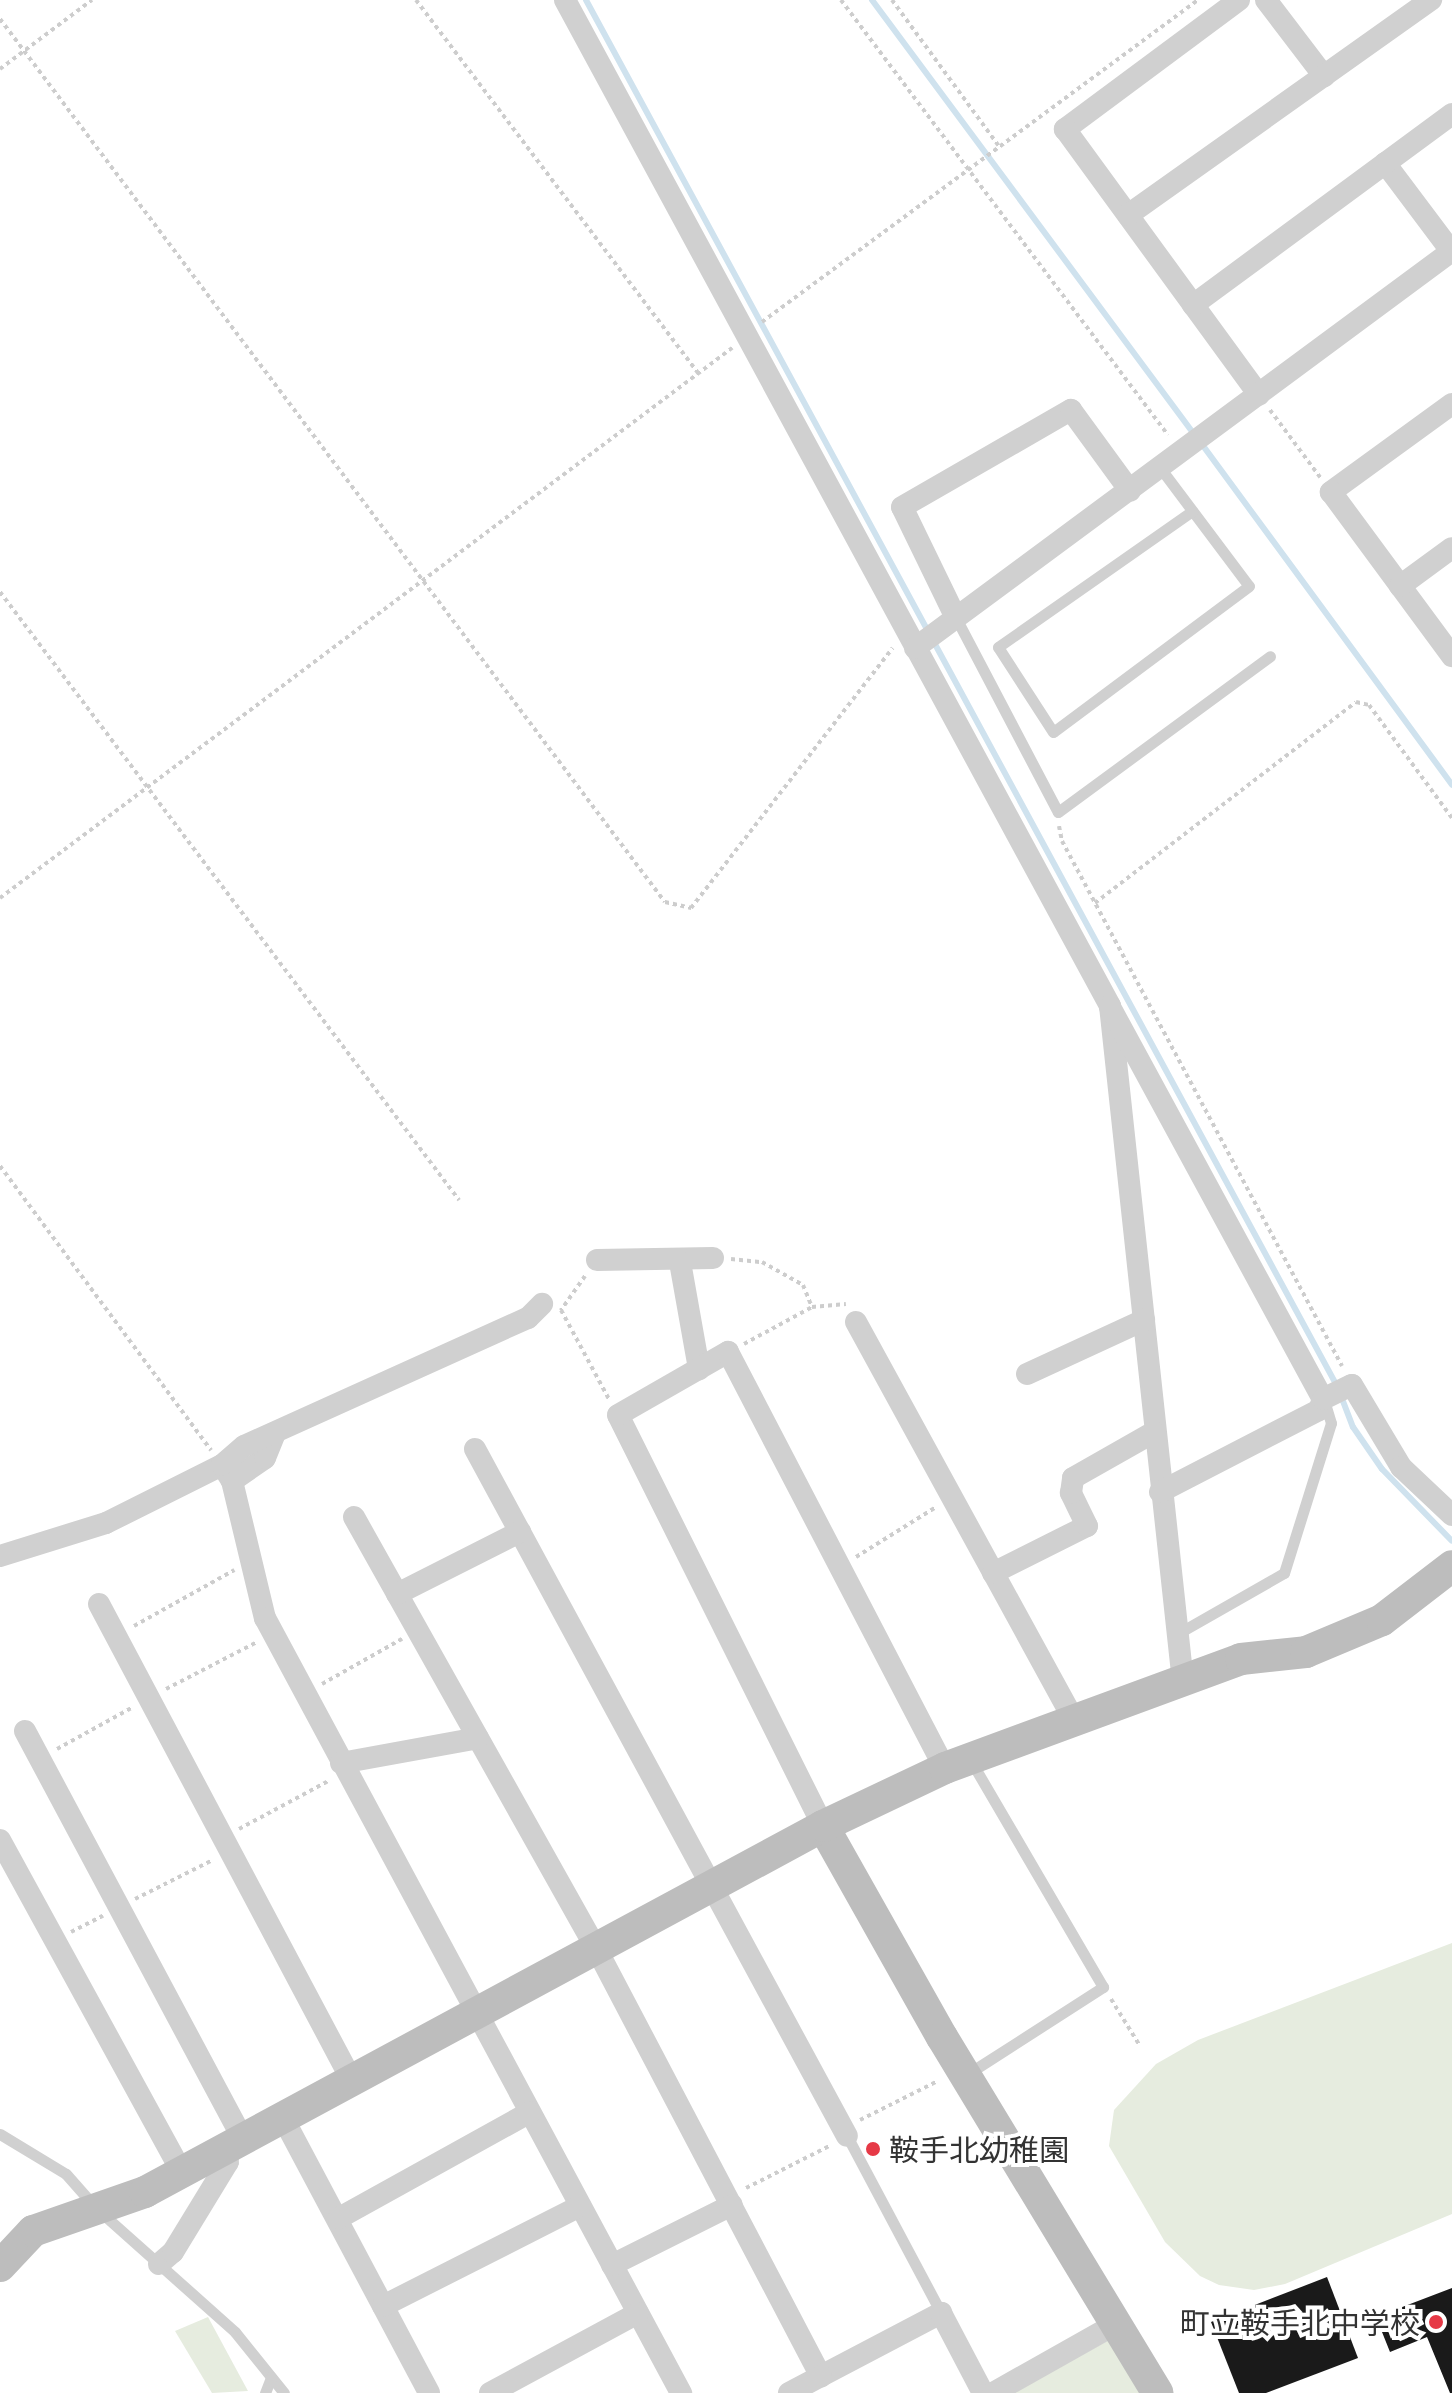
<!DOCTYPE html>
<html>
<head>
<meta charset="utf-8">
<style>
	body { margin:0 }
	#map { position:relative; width:1452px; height:2393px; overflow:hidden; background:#fff; font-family:"Exo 2","Noto Sans JP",sans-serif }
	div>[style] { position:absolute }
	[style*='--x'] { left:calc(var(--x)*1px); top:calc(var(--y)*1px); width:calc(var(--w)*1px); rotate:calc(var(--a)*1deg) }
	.green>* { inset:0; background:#e6ecdf }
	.stream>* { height:6px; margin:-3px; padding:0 3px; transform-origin:3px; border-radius:3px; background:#cfe2ee }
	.building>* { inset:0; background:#1a1a1a }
	.path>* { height:4px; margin-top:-2px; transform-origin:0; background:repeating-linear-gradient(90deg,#cdcdcd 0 4px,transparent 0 8px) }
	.lane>* { height:11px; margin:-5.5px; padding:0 5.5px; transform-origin:5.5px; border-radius:5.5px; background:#d0d0d0 }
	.street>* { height:22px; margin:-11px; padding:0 11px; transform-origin:11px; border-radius:11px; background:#d0d0d0 }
	.secondary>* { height:32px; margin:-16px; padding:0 16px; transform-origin:16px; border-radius:16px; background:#bdbdbd }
	.dots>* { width:22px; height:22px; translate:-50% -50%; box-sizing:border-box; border:4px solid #fff; border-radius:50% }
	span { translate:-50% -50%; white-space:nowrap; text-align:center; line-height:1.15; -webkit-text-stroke:8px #fff; paint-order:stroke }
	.poi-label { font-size:30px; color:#333 }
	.left { translate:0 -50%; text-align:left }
	.right { translate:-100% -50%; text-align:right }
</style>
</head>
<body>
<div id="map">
	<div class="green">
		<div style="clip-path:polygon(1452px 1943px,1452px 2214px,1285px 2284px,1254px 2290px,1219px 2285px,1200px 2276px,1165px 2242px,1109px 2146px,1114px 2110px,1156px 2064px,1198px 2040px)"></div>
		<div style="clip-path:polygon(208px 2317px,248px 2391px,212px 2393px,175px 2331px)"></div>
		<div style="clip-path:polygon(1111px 2339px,1142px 2393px,1012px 2393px)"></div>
	</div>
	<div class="stream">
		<div style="--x:586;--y:0;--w:1576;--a:61.55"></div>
		<div style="--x:872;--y:0;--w:540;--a:53.43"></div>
		<div style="--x:1201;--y:443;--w:424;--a:53.7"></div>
		<div style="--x:1341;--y:1396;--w:33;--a:69"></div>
		<div style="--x:1353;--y:1427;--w:51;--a:55.4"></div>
		<div style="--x:1382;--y:1469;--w:100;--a:45.8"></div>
	</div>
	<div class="building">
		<div style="clip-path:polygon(1327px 2277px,1358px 2358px,1266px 2393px,1239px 2393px,1211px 2322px)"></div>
		<div style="clip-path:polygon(1452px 2288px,1452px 2393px,1450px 2393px,1427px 2337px,1390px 2352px,1376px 2317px)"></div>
	</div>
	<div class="path">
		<div style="--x:416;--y:0;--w:468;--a:52.9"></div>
		<div style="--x:841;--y:0;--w:544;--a:53.07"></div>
		<div style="--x:892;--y:0;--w:181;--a:53.8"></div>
		<div style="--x:0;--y:19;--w:1105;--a:53.02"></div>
		<div style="--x:665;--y:902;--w:27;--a:13"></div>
		<div style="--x:691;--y:908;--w:329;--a:-52.2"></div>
		<div style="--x:0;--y:69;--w:115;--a:-36.9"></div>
		<div style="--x:762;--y:322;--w:542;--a:-36.45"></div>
		<div style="--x:1270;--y:410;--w:84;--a:53.3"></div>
		<div style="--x:0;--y:592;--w:762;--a:52.95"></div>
		<div style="--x:1059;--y:826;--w:15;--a:79"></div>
		<div style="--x:1062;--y:841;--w:595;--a:61.93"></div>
		<div style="--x:0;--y:898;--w:916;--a:-36.92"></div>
		<div style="--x:1095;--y:903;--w:329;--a:-37.6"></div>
		<div style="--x:1356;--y:702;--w:13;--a:13"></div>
		<div style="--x:1369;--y:705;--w:140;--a:53.7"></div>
		<div style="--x:0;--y:1166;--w:354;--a:53.4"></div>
		<div style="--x:731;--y:1259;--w:31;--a:6"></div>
		<div style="--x:762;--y:1262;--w:47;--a:29.3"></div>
		<div style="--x:803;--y:1285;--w:24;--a:68"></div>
		<div style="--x:585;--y:1276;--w:42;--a:125.2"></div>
		<div style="--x:561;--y:1310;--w:101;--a:61.7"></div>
		<div style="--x:744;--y:1344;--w:77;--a:-28.6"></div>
		<div style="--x:812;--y:1307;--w:34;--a:-5"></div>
		<div style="--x:856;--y:1557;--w:94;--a:-32"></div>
		<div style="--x:134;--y:1626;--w:115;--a:-29.2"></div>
		<div style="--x:322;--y:1684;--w:92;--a:-29.4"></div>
		<div style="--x:166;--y:1689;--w:102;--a:-27.3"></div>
		<div style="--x:57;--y:1749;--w:87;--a:-28.9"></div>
		<div style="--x:239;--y:1829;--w:103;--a:-28.3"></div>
		<div style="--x:135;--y:1899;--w:87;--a:-26.6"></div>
		<div style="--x:71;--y:1932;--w:36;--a:-27"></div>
		<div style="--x:1111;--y:1999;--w:55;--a:58.3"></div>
		<div style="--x:860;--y:2120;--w:87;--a:-26.6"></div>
		<div style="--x:746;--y:2188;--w:95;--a:-26.8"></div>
	</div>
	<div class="lane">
		<div style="--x:1161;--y:469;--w:146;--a:53.1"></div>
		<div style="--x:1249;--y:586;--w:244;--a:143.3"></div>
		<div style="--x:1053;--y:732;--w:101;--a:-122.9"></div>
		<div style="--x:998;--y:647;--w:237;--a:-35"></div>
		<div style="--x:956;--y:618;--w:219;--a:62.3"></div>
		<div style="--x:1058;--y:812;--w:263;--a:-36.3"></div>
		<div style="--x:1177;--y:1634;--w:123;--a:-29.7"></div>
		<div style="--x:1284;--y:1573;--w:157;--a:-72.6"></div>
		<div style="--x:1331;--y:1423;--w:21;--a:-107"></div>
		<div style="--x:966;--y:2075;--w:163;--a:-32.7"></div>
		<div style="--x:1103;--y:1987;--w:259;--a:-120.3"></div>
		<div style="--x:0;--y:2134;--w:77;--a:31.2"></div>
		<div style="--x:66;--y:2174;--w:45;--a:48.6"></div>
		<div style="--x:96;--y:2208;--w:186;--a:41.7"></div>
		<div style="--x:235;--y:2332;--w:78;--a:51.2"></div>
		<div style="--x:847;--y:2136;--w:200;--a:62"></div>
		<div style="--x:265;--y:2393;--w:17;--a:-69"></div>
	</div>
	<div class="street">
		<div style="--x:565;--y:0;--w:1144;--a:61.55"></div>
		<div style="--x:1110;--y:1006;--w:680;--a:83.84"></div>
		<div style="--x:1239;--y:0;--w:217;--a:143.4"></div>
		<div style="--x:1065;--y:129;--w:329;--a:53.9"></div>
		<div style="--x:1266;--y:0;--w:96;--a:52.7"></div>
		<div style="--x:1385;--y:163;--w:110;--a:53.1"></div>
		<div style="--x:1128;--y:215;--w:372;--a:-35.4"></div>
		<div style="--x:1193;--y:305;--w:322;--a:-36.4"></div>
		<div style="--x:1452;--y:404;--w:150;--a:144"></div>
		<div style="--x:1331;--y:492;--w:204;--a:53.6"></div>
		<div style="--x:1400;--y:586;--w:64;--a:-36.2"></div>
		<div style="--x:956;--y:618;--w:123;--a:-115.9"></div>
		<div style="--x:902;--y:507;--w:195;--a:-29.9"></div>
		<div style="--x:1071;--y:410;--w:100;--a:53.9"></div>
		<div style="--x:915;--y:648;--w:668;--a:-36.48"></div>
		<div style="--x:1110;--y:1007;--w:446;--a:61.5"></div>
		<div style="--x:597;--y:1260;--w:116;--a:-1"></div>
		<div style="--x:680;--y:1262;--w:109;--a:79.9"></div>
		<div style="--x:856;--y:1322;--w:455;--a:61.3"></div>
		<div style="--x:1027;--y:1374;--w:129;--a:-24.8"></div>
		<div style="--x:475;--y:1449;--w:781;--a:61.57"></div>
		<div style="--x:222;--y:1465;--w:19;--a:58"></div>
		<div style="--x:232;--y:1481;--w:141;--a:76.5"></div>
		<div style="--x:265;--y:1618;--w:880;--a:61.77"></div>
		<div style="--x:232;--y:1481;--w:40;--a:-34.9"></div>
		<div style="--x:265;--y:1458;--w:27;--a:-68"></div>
		<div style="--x:1160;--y:1492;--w:179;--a:-27.3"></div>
		<div style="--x:1319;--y:1410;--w:12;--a:-70"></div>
		<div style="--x:1323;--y:1399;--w:32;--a:-26"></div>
		<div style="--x:1352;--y:1385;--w:96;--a:59.1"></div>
		<div style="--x:1401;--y:1467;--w:70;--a:43.3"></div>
		<div style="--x:354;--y:1517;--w:494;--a:60.7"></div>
		<div style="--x:596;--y:1948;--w:484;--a:62.3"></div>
		<div style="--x:821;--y:2376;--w:136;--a:-27.7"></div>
		<div style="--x:941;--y:2313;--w:90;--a:62.3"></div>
		<div style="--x:0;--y:1556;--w:111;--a:-17.3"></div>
		<div style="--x:106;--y:1523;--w:130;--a:-26.6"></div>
		<div style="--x:222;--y:1465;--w:29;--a:-41"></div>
		<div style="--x:244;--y:1446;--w:312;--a:-24.3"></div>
		<div style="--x:528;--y:1318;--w:20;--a:-45"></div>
		<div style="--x:993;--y:1573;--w:105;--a:-26.6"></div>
		<div style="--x:1087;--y:1526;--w:37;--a:-116"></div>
		<div style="--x:1071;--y:1493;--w:15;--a:-82"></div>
		<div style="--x:1073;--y:1478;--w:93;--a:-29.6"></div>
		<div style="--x:397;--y:1594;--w:138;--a:-26.8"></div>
		<div style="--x:99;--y:1604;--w:538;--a:62.05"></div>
		<div style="--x:25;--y:1731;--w:463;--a:61.9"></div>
		<div style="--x:341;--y:1763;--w:139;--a:-10.3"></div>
		<div style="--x:823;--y:1826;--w:459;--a:-116.5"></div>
		<div style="--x:618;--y:1415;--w:127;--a:-29.8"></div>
		<div style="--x:728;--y:1352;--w:469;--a:62.5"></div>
		<div style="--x:0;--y:1840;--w:379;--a:61.3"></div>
		<div style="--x:283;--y:2118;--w:311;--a:62"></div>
		<div style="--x:339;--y:2218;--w:218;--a:-29"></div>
		<div style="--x:159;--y:2264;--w:18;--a:-41"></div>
		<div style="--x:173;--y:2252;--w:105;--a:-58.6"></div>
		<div style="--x:228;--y:2162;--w:13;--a:-103"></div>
		<div style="--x:612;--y:2265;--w:134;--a:-26.6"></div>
		<div style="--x:383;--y:2306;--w:221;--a:-26.9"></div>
		<div style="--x:490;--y:2393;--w:168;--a:-28.4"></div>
		<div style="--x:789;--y:2393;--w:36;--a:-28"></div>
		<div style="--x:993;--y:2393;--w:142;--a:-29.4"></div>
	</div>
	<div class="secondary">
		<div style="--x:823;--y:1826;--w:242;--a:60.6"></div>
		<div style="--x:942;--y:2037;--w:416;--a:58.8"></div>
		<div style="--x:0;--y:2266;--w:48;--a:-46.7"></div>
		<div style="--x:33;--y:2231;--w:119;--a:-19.2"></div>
		<div style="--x:145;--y:2192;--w:770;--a:-28.36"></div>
		<div style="--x:823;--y:1826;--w:135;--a:-25.4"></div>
		<div style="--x:945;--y:1768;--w:315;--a:-20.2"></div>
		<div style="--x:1241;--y:1659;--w:65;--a:-6.1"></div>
		<div style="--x:1306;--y:1652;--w:82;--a:-22.8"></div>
		<div style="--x:1382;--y:1620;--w:88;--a:-37.6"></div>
	</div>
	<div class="dots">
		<div style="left:873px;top:2149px;background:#e63946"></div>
		<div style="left:1436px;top:2322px;background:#e63946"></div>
	</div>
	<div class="poi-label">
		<span class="left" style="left:889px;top:2149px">鞍手北幼稚園</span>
		<span class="right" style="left:1420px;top:2322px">町立鞍手北中学校</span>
	</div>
</div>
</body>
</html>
